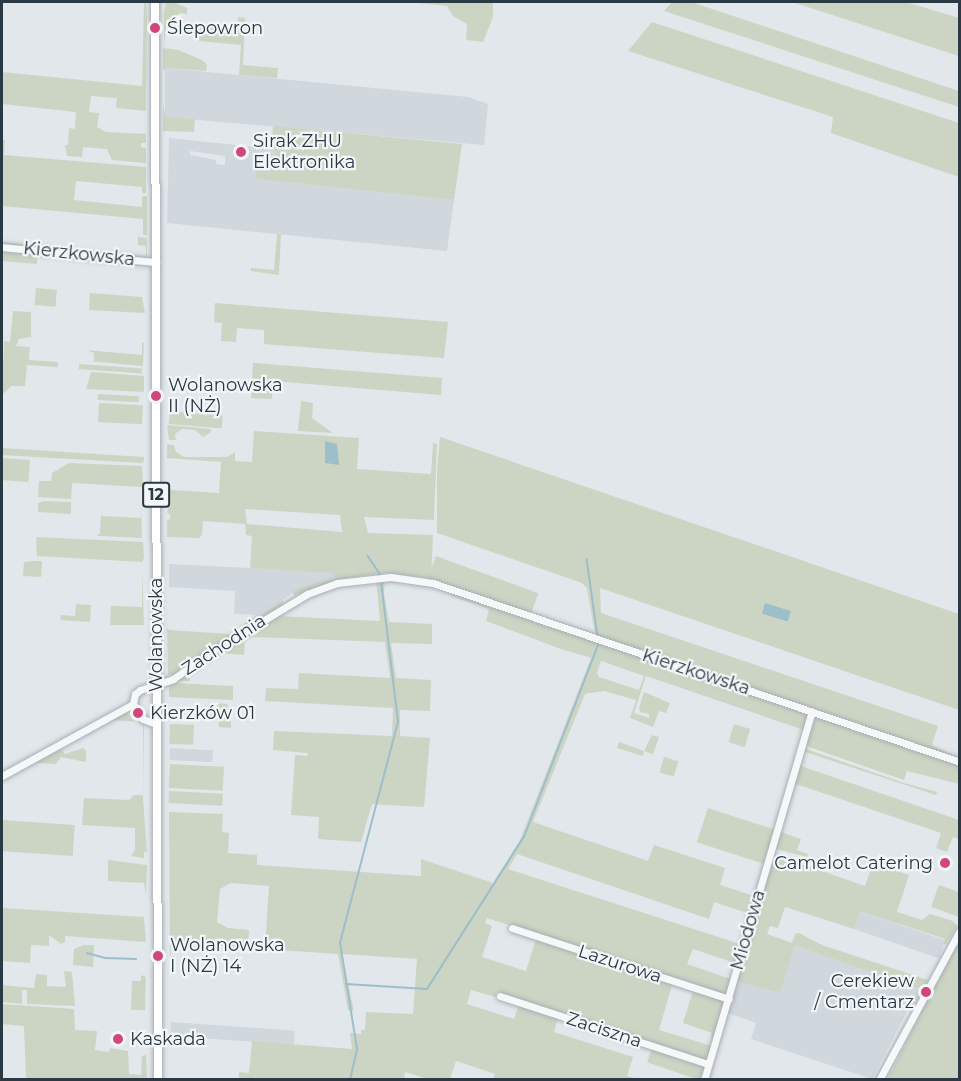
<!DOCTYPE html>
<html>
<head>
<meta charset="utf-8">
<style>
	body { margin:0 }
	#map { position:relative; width:961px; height:1081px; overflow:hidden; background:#e2e7eb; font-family:Montserrat,sans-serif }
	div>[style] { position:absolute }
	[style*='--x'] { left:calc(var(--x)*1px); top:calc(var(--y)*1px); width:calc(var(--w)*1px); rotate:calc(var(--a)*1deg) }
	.built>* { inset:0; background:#d0d7dd; transform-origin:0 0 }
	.green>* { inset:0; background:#ccd5c3; transform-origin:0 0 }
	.water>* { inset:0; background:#9dbecb; transform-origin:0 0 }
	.stream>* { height:1.5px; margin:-0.75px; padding:0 0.75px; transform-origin:0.75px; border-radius:0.75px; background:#9dbecb }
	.roads { filter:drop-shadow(0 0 2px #a7afb5) drop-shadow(0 0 2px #a7afb5) }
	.minor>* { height:7px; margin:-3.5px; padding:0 3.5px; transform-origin:3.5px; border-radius:3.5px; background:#f5f7f9 }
	.major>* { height:8px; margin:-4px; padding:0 4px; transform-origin:4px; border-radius:4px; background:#fff }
	.dots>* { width:16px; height:16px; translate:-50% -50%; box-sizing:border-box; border:3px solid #f2f6f8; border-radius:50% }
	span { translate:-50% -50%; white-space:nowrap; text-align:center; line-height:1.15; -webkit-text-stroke:4.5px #f2f6f8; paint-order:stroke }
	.shield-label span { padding:2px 4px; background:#f2f6f8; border:2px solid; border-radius:4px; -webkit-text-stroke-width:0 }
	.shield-label { font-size:16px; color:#2a3943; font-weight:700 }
	.poi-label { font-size:18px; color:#2a3943 }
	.left { translate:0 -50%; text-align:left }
	.right { translate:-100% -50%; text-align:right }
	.street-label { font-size:18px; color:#2a3943 }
	.frame { position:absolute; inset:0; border:3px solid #2a3943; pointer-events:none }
</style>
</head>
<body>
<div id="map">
	<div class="built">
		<div style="clip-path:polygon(165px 68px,468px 97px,488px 104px,484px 145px,165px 117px)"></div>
		<div style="clip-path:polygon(evenodd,169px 138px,275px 149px,274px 164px,256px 179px,454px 200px,447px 251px,167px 223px,169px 138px,190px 151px,225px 156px,225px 165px,216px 164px,216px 160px,190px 155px,190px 151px)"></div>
		<div style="clip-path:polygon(169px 564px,335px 572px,336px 578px,301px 587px,261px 615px,234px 614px,235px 591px,169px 587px)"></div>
		<div style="left:170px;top:748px;width:43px;height:12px;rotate:3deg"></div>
		<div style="left:860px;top:911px;width:90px;height:19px;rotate:19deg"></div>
		<div style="clip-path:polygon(795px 946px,919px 988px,872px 1079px,751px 1039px,756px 1023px,728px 1013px,738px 979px,780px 993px)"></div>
		<div style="left:171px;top:1022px;width:124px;height:14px;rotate:4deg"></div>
	</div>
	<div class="green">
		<div style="clip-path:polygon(144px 2px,146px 2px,147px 17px,146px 111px,116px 108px,117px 98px,91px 96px,89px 112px,99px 113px,97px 127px,106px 132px,146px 134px,146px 143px,141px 143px,141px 147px,146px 148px,146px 163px,112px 160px,107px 149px,83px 147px,82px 157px,67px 156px,65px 145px,68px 145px,69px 128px,75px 129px,76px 112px,2px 104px,2px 72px,142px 86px)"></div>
		<div style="clip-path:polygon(173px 2px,187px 8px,187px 14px,179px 13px,178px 19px,167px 19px,164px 45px,164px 11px,166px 3px)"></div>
		<div style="clip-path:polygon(405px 2px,493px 2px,493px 17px,483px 42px,466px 40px,467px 24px,453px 16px,447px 6px)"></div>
		<div style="clip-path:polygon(672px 2px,691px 2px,959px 91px,959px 107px,664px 11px)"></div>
		<div style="clip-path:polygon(792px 2px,906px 2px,959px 18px,959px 56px)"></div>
		<div style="clip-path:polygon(238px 17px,245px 18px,243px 65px,278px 68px,277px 78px,239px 75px,241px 45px,199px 41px,200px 26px,237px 29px)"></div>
		<div style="clip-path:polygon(652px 22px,959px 123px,959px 177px,831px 133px,833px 117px,628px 51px)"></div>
		<div style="clip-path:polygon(163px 48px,178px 50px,202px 60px,207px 65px,206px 71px,166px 68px,163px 71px)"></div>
		<div style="clip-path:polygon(163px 103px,165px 117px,195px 119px,194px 132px,163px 131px)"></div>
		<div style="clip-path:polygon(273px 126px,462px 144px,454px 200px,256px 179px,257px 164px,274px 164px,275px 150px,271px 149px)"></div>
		<div style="clip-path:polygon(2px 140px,5px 140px,4px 155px,146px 167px,146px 193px,142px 193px,142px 187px,76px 181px,74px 200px,142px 207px,142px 196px,147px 196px,147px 235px,143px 235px,143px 219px,2px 206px)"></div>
		<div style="clip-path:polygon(277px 234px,281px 234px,279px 275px,251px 271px,251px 268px,274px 270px)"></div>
		<div style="clip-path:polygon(138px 237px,147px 238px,147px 259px,2px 245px,2px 242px,146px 257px,146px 246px,138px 245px)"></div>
		<div style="left:2px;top:250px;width:36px;height:11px;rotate:5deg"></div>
		<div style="left:36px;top:288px;width:21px;height:17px;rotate:5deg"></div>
		<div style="clip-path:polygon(90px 293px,142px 297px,145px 313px,89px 310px)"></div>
		<div style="clip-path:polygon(215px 303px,448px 322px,444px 358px,264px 344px,264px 330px,237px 328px,236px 342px,221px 341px,222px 323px,214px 322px)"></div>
		<div style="clip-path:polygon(13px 311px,31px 312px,31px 337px,19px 339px,16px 346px,30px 347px,29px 360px,58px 362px,58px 367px,27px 365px,25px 386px,11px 386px,2px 395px,4px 341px,10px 342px)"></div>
		<div style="clip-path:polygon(142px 343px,144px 343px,143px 366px,88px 361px,94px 361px,94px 353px,86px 350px,142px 355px)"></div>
		<div style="clip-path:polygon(253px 363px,442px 378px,441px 395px,273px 381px,272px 399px,251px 398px)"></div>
		<div style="left:79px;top:364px;width:63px;height:5px;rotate:4deg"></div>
		<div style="clip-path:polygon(91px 372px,144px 376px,144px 392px,86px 389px)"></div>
		<div style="left:98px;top:394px;width:41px;height:6px;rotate:3deg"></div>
		<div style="clip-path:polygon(301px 401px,313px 403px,312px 418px,333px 433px,298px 431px)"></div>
		<div style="left:99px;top:403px;width:44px;height:19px;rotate:3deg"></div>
		<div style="left:170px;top:411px;width:53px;height:13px;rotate:5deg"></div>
		<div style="clip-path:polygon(167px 425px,211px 429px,210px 433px,203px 437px,195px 430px,182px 429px,175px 434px,176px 440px,169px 440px)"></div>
		<div style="clip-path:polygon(evenodd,254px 431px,359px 438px,357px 469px,431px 474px,433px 443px,437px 444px,434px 520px,364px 517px,368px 533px,433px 535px,431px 578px,386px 573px,368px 575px,337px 580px,294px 596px,293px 592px,301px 587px,335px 578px,335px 573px,250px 568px,252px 536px,246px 535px,245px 524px,203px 521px,202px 535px,199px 538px,167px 537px,167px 520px,170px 519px,170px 514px,167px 513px,170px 501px,168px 483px,171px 490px,219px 493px,221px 462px,167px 458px,167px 444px,174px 445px,176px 452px,184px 457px,227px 457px,235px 452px,235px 461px,252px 462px,254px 431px,245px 509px,340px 515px,342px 532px,247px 524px,245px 509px)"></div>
		<div style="clip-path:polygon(evenodd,440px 437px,959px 614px,959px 710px,600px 588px,601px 613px,938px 726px,932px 745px,955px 756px,931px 750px,753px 688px,752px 692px,807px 711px,809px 714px,804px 730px,646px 676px,634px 713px,649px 718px,649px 714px,640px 712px,639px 708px,644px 692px,670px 703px,666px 713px,659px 711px,653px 727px,630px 718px,636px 700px,604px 691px,585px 694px,533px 822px,648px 861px,654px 845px,725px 868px,720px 885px,754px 896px,759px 887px,752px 909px,750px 912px,744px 912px,714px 902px,709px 919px,517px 854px,508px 869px,740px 944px,748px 920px,743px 915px,749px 916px,738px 964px,693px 949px,687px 964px,733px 980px,728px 993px,724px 996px,487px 918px,485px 923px,492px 926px,482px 957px,526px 971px,536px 939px,672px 985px,659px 1030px,712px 1046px,708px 1061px,497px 992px,495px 997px,471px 990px,467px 1004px,514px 1019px,519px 1005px,558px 1018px,554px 1032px,633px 1057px,627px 1076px,639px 1079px,493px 1079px,495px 1074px,456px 1061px,450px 1079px,428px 1079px,405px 1072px,404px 1080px,239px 1079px,239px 1072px,249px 1073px,252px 1041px,352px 1049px,350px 1033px,361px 1034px,361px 1030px,365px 1030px,366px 1012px,413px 1014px,417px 959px,342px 954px,354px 1011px,348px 1010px,338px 954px,265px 949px,269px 886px,231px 883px,220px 889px,217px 922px,228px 928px,249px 930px,248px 948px,171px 943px,170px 976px,169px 812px,223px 814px,222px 832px,229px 833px,228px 853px,257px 855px,257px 865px,421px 876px,421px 859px,493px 883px,520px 840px,591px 658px,558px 648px,486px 621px,489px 609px,451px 596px,452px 592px,704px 677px,705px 672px,595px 635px,587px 588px,582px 583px,437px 533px,437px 471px,440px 437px,601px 661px,644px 676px,639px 690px,599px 677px,597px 673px,601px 661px)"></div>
		<div style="clip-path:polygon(2px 448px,144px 457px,144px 461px,142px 463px,2px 455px)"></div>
		<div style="left:2px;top:458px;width:28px;height:22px;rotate:4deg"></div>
		<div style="clip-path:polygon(69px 463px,142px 466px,144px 502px,142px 487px,72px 483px,71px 499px,38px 497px,39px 481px,51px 481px,52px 473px)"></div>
		<div style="clip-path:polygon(44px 501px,71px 502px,71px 514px,38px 512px,38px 503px)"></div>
		<div style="clip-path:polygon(141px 506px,142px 538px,98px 536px,97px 534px,100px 534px,101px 516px,141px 518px)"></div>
		<div style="clip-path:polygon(36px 537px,143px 542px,144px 558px,142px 562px,37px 556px)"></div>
		<div style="left:436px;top:556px;width:109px;height:25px;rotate:20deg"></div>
		<div style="clip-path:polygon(35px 561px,42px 561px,41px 577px,23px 576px,24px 562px)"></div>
		<div style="clip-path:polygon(142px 569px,144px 625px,110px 625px,111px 606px,142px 607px)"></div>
		<div style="clip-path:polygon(376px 579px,385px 579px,384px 593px,389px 622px,432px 624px,432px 644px,391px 643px,396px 678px,431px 680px,430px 711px,400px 710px,400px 736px,430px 738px,424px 807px,372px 804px,361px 842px,318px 839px,319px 817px,291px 815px,295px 755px,307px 756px,308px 753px,273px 750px,274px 731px,392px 736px,393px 708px,265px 701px,266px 688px,298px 689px,299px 673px,390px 678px,385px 642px,252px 637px,245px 642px,244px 655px,217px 653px,191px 669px,190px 681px,180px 681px,178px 678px,185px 671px,277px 616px,380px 621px)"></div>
		<div style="clip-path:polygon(283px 600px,283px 605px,190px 662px,174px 674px,168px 675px,167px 628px,169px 630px,230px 634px,256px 615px,261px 615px)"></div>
		<div style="clip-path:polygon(76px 604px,91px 605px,90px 622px,60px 620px,61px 615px,75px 616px)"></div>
		<div style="clip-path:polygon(173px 683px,233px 686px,233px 700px,169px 697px,169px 686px)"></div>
		<div style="clip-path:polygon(217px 703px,227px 704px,231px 716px,231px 728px,219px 727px)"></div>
		<div style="clip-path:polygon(125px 711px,136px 721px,144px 723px,143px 799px,147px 852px,144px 852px,144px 858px,131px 856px,135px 850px,135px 828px,82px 825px,84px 798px,129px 800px,134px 795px,143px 795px,143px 722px,110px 720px)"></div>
		<div style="clip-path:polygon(815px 716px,959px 764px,959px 784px,907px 771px,904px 780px,809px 747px,805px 743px,812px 719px)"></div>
		<div style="left:170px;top:724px;width:24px;height:20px;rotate:2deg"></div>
		<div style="left:734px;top:724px;width:17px;height:19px;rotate:17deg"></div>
		<div style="clip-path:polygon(652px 735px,659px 737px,653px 754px,644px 751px,643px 756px,617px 748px,619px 742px,644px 751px)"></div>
		<div style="clip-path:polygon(59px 747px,65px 754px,83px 748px,86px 751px,86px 762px,61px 757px,56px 764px,35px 763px,2px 781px)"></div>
		<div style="clip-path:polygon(803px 748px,904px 783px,937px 792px,936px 795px,802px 751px)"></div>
		<div style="left:664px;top:757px;width:15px;height:16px;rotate:16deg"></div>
		<div style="left:170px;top:764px;width:54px;height:24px;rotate:3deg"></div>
		<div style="clip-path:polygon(798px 765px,959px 820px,959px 839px,953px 837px,947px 852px,936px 848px,941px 833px,796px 784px,781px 832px,801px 839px,797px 850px,808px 854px,807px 857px,776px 849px)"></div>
		<div style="left:169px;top:791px;width:54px;height:12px;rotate:3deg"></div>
		<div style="left:708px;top:808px;width:71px;height:36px;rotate:18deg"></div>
		<div style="left:2px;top:820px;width:73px;height:31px;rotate:4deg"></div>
		<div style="clip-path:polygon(773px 854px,865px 886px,873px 863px,909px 875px,897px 912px,922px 920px,930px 914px,953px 921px,957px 926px,946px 944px,943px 944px,945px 939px,860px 911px,854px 929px,785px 907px,778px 928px,770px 926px,767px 934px,792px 943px,795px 934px,799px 933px,822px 945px,925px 979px,928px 980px,915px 1004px,911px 1003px,918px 988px,795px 946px,780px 993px,736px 981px)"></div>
		<div style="clip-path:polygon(108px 860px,147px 865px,146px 895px,144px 883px,108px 881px)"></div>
		<div style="clip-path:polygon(939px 885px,959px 892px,959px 917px,931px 907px)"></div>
		<div style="clip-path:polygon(2px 908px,144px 917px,146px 942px,65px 936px,65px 942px,61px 944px,49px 935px,49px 946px,31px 945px,30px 963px,2px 961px)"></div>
		<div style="clip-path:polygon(84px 945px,94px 945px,93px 967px,73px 965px,74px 949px)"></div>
		<div style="clip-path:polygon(955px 945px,959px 947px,959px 1079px,887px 1080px)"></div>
		<div style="clip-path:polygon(64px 971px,72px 972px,75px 1006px,27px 1004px,27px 990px,22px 990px,22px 1004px,2px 1002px,2px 985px,34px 988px,36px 974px,47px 975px,47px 986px,66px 987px)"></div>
		<div style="clip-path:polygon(141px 975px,146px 977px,145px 1010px,131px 1010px,132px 981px,141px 981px)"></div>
		<div style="clip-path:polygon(693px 991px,724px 1000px,715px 1038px,711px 1038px,712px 1033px,683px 1023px)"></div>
		<div style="clip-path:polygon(2px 1004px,74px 1009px,75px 1030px,97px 1031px,95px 1050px,109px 1052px,110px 1048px,128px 1051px,129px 1074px,141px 1075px,142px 1056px,146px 1055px,147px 1079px,26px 1079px,24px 1026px,2px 1024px)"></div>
		<div style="left:652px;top:1048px;width:56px;height:15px;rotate:19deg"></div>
	</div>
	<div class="water">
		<div style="clip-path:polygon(325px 441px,337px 444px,339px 465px,325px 463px)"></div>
		<div style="left:765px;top:603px;width:27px;height:11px;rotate:17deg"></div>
	</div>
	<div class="stream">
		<div style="--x:368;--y:556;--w:22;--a:56"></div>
		<div style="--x:587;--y:559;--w:78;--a:81.9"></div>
		<div style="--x:87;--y:953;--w:20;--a:15"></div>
		<div style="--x:106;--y:958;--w:30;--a:2"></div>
		<div style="--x:346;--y:984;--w:81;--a:3.5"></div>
		<div style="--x:427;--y:989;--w:180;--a:-57.5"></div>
		<div style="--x:524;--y:837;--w:208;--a:-68.9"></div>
		<div style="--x:350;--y:1080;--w:32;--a:-77"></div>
		<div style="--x:357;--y:1049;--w:107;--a:-99.1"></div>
		<div style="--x:340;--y:943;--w:228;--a:-75.3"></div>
		<div style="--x:398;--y:722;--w:141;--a:-96.9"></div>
	</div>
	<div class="roads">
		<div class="minor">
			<div style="--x:2;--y:247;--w:155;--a:5.6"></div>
			<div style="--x:133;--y:704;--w:10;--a:-79"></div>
			<div style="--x:135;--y:694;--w:6;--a:-39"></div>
			<div style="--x:140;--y:690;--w:35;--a:-18"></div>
			<div style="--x:173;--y:679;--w:43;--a:-35.5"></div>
			<div style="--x:208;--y:654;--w:116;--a:-31.2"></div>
			<div style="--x:307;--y:594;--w:32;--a:-20"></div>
			<div style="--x:337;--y:583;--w:54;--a:-6.3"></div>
			<div style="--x:391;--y:577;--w:42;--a:8.1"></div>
			<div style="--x:433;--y:583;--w:557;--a:18.76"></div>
			<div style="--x:133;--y:704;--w:18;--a:56"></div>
			<div style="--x:143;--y:719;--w:14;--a:21"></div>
			<div style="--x:2;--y:776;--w:149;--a:-28.8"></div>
			<div style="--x:512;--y:928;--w:228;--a:18.1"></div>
			<div style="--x:500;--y:996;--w:219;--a:18.1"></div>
			<div style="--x:704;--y:1080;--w:384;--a:-73.7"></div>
			<div style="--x:879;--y:1080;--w:170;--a:-61.6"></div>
		</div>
		<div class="major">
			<div style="--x:155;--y:2;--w:1078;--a:89.84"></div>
		</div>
	</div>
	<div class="dots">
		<div style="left:155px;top:28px;background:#d0477c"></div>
		<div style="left:241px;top:152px;background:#d0477c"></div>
		<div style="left:156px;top:396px;background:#d0477c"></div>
		<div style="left:138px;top:713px;background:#d0477c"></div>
		<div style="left:945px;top:863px;background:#d0477c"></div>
		<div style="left:158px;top:956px;background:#d0477c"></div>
		<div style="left:926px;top:992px;background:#d0477c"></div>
		<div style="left:118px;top:1039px;background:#d0477c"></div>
	</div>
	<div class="shield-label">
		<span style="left:156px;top:495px">12</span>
	</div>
	<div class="poi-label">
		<span class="left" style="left:167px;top:28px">Ślepowron</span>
		<span class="left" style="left:253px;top:152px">Sirak ZHU<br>Elektronika</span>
		<span class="left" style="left:168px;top:396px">Wolanowska<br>II (NŻ)</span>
		<span class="left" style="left:150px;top:713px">Kierzków 01</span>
		<span class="right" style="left:933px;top:863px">Camelot Catering</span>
		<span class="left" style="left:170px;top:956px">Wolanowska<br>I (NŻ) 14</span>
		<span class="right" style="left:914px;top:992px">Cerekiew<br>/ Cmentarz</span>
		<span class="left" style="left:130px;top:1039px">Kaskada</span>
	</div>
	<div class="street-label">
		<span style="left:79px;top:254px;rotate:6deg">Kierzkowska</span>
		<span style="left:156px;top:635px;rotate:-90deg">Wolanowska</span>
		<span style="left:224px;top:645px;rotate:-33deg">Zachodnia</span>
		<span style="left:696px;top:672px;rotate:18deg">Kierzkowska</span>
		<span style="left:748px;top:930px;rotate:-74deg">Miodowa</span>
		<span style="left:620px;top:964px;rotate:18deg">Lazurowa</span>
		<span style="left:604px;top:1030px;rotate:18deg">Zaciszna</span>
	</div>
	<div class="frame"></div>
</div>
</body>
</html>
